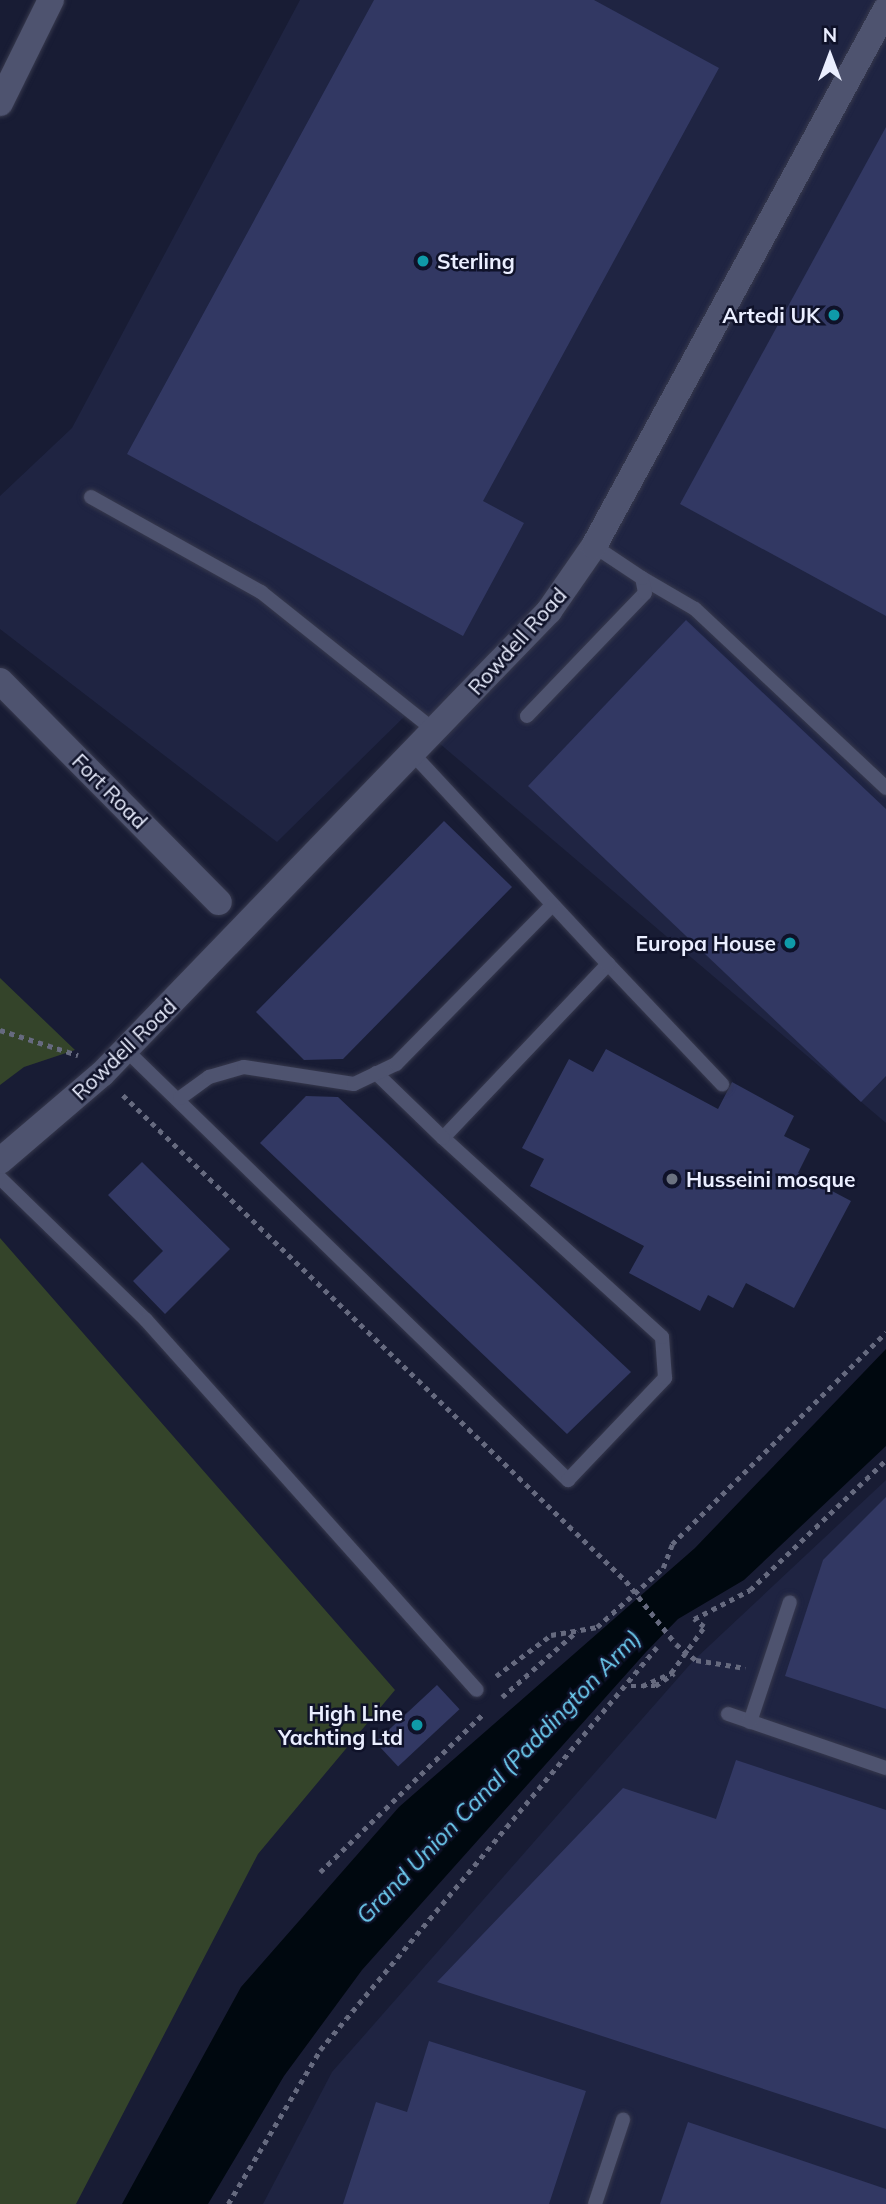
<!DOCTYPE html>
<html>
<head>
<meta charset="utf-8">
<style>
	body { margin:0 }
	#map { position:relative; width:886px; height:2204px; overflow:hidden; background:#181c34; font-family:Mulish,sans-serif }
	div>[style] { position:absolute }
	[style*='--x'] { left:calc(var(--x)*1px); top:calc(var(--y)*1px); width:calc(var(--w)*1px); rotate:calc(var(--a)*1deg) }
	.built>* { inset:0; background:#1f2442 }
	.green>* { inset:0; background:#34442a }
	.water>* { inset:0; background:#00080f }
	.building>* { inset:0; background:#323863; transform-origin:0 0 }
	.path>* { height:4.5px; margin-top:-2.25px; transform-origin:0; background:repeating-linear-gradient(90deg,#666a7f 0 5px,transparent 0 10px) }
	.roads { filter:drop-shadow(0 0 2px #37394d) drop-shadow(0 0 2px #37394d) }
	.lane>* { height:14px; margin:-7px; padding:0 7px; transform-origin:7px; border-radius:7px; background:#4e536f }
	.street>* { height:26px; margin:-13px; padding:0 13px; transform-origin:13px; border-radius:13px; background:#4e536f }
	.path-bridge>* { height:4.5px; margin-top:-2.25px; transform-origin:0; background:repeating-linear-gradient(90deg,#666a7f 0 5px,transparent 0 10px) }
	.dots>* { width:19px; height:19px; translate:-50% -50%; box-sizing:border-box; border:4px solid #0f1229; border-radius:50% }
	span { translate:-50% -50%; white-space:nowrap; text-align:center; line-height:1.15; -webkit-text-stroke:5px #0f1229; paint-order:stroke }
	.poi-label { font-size:21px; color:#eaeeff; font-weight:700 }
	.left { translate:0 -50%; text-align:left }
	.right { translate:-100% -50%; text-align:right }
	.street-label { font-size:21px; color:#eaeeff }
	.water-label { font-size:23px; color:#6fcff4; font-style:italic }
	.north { position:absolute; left:795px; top:21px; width:70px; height:70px; -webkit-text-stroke:5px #0f1229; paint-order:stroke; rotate:0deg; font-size:19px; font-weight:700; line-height:28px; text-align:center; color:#eaeeff }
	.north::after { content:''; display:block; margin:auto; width:24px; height:32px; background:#eaeeff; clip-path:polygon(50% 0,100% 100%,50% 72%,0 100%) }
</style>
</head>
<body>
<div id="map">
	<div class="built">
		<div style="clip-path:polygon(300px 0,886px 0,886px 1123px,406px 715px,277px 842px,0 629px,0 496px,72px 428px)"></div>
		<div style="clip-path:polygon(886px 1480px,886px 2204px,263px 2204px,332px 2072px,693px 1661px)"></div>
	</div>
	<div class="green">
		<div style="clip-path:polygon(0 978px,75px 1050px,24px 1067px,0 1085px)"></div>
		<div style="clip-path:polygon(0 1238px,395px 1690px,258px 1854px,76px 2204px,0 2204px)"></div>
	</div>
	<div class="water">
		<div style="clip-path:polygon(886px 1349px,886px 1446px,744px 1580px,678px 1619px,646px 1652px,362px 1970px,284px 2076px,208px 2204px,122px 2204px,241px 1987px,399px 1807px,695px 1548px)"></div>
	</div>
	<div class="building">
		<div style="clip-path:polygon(374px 0,594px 0,719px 68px,483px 501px,524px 523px,463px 636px,127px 454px)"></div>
		<div style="clip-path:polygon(886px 127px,886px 616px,680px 504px)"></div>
		<div style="clip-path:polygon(686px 620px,886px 809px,886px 1076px,861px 1102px,528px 786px)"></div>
		<div style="clip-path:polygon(444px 821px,512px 887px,343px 1059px,304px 1060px,256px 1012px)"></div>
		<div style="clip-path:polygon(606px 1049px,718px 1109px,732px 1082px,794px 1116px,784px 1136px,810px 1149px,798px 1173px,851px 1201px,794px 1308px,746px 1283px,733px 1308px,708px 1295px,700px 1311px,629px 1273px,644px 1246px,530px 1186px,544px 1159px,522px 1148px,569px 1059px,593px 1072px)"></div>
		<div style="clip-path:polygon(306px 1096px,338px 1097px,631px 1372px,567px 1434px,260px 1143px)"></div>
		<div style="clip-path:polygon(142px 1162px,230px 1249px,165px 1314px,133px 1281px,163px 1251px,108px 1195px)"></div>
		<div style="clip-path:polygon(886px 1497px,886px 1709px,785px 1676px,823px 1560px)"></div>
		<div style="left:437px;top:1685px;width:33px;height:84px;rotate:47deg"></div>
		<div style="clip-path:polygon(736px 1760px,886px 1810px,886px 2129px,437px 1982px,623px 1788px,716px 1819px)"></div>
		<div style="clip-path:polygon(429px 2041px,586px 2091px,549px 2204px,343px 2204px,376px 2102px,407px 2112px)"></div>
		<div style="clip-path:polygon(688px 2122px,886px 2189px,886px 2204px,660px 2204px)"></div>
	</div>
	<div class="path">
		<div style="--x:0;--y:1030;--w:82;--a:17.8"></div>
		<div style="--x:123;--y:1095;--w:699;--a:44.02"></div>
		<div style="--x:704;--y:1627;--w:13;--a:-141"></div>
		<div style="--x:694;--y:1619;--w:63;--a:-27.4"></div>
		<div style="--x:750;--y:1590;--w:188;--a:-43.7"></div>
		<div style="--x:676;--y:1644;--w:26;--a:39"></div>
		<div style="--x:696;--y:1660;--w:50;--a:9.3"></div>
		<div style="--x:496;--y:1676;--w:69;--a:-36.7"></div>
		<div style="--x:551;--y:1635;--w:47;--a:-9.9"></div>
		<div style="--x:597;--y:1627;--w:89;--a:-41.8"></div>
		<div style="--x:663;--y:1568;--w:26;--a:-69"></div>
		<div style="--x:672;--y:1544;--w:301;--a:-44.7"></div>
		<div style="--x:631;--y:1686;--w:24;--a:0"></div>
		<div style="--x:655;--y:1686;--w:23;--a:-34"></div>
		<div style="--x:642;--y:1686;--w:32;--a:-24"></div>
		<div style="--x:671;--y:1673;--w:57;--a:-54.3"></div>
		<div style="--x:502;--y:1697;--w:100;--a:-41.3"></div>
		<div style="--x:320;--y:1872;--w:226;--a:-44.1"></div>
		<div style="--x:228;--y:2204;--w:179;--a:-59.1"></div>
		<div style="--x:320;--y:2050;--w:525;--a:-50.1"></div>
	</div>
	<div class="roads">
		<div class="lane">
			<div style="--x:91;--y:497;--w:195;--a:29.2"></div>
			<div style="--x:261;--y:592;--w:223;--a:38.6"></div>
			<div style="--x:642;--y:578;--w:61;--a:30.3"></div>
			<div style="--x:695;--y:609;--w:262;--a:43.1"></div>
			<div style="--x:527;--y:716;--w:170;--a:-46.2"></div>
			<div style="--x:645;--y:593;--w:15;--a:-101"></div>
			<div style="--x:642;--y:578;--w:58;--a:-146.3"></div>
			<div style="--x:608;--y:964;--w:166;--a:46.5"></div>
			<div style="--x:126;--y:1050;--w:617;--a:44.21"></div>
			<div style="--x:568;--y:1480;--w:141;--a:-46.4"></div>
			<div style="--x:665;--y:1378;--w:41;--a:-94.2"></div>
			<div style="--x:662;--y:1337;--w:296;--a:-137.7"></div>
			<div style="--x:443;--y:1138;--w:240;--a:-46.5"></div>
			<div style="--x:608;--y:964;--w:287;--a:-132.9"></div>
			<div style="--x:376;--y:1073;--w:93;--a:44.1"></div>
			<div style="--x:180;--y:1098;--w:36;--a:-36"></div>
			<div style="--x:209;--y:1077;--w:36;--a:-16"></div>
			<div style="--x:244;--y:1067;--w:111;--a:8.8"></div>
			<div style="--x:354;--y:1084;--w:47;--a:-25.5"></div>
			<div style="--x:396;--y:1064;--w:223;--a:-45.5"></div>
			<div style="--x:0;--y:1178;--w:204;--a:44.2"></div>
			<div style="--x:146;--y:1320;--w:496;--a:48.2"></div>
			<div style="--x:728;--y:1714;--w:167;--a:18.9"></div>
			<div style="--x:750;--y:1722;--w:126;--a:-71.6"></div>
			<div style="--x:595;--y:2204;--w:89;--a:-71.6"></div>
		</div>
		<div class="street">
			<div style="--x:0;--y:103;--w:115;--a:-63.7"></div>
			<div style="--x:0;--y:681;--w:311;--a:45.3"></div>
			<div style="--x:0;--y:1161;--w:134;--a:-40.5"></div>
			<div style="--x:102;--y:1074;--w:644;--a:-46.01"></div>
			<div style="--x:549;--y:611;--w:79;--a:-55.3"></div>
			<div style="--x:594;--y:546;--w:611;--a:-61.46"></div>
		</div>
	</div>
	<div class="path-bridge">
		<div style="--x:626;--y:1581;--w:80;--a:51.6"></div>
	</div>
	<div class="dots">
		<div style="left:423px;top:261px;background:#0f9aa8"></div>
		<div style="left:834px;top:315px;background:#0f9aa8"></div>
		<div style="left:790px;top:943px;background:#0f9aa8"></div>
		<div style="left:672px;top:1179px;background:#6b7280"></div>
		<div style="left:417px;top:1725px;background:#0f9aa8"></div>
	</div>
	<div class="poi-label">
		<span class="left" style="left:437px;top:261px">Sterling</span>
		<span class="right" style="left:820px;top:315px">Artedi UK</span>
		<span class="right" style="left:776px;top:943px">Europa House</span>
		<span class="left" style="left:686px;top:1179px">Husseini mosque</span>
		<span class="right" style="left:403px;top:1725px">High Line<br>Yachting Ltd</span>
	</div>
	<div class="street-label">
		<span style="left:517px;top:641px;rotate:-48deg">Rowdell Road</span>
		<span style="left:110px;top:791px;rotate:45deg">Fort Road</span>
		<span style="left:124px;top:1049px;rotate:-44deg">Rowdell Road</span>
	</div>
	<div class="water-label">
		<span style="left:499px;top:1777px;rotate:-46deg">Grand Union Canal (Paddington Arm)</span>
	</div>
	<div class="north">N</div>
</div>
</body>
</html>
